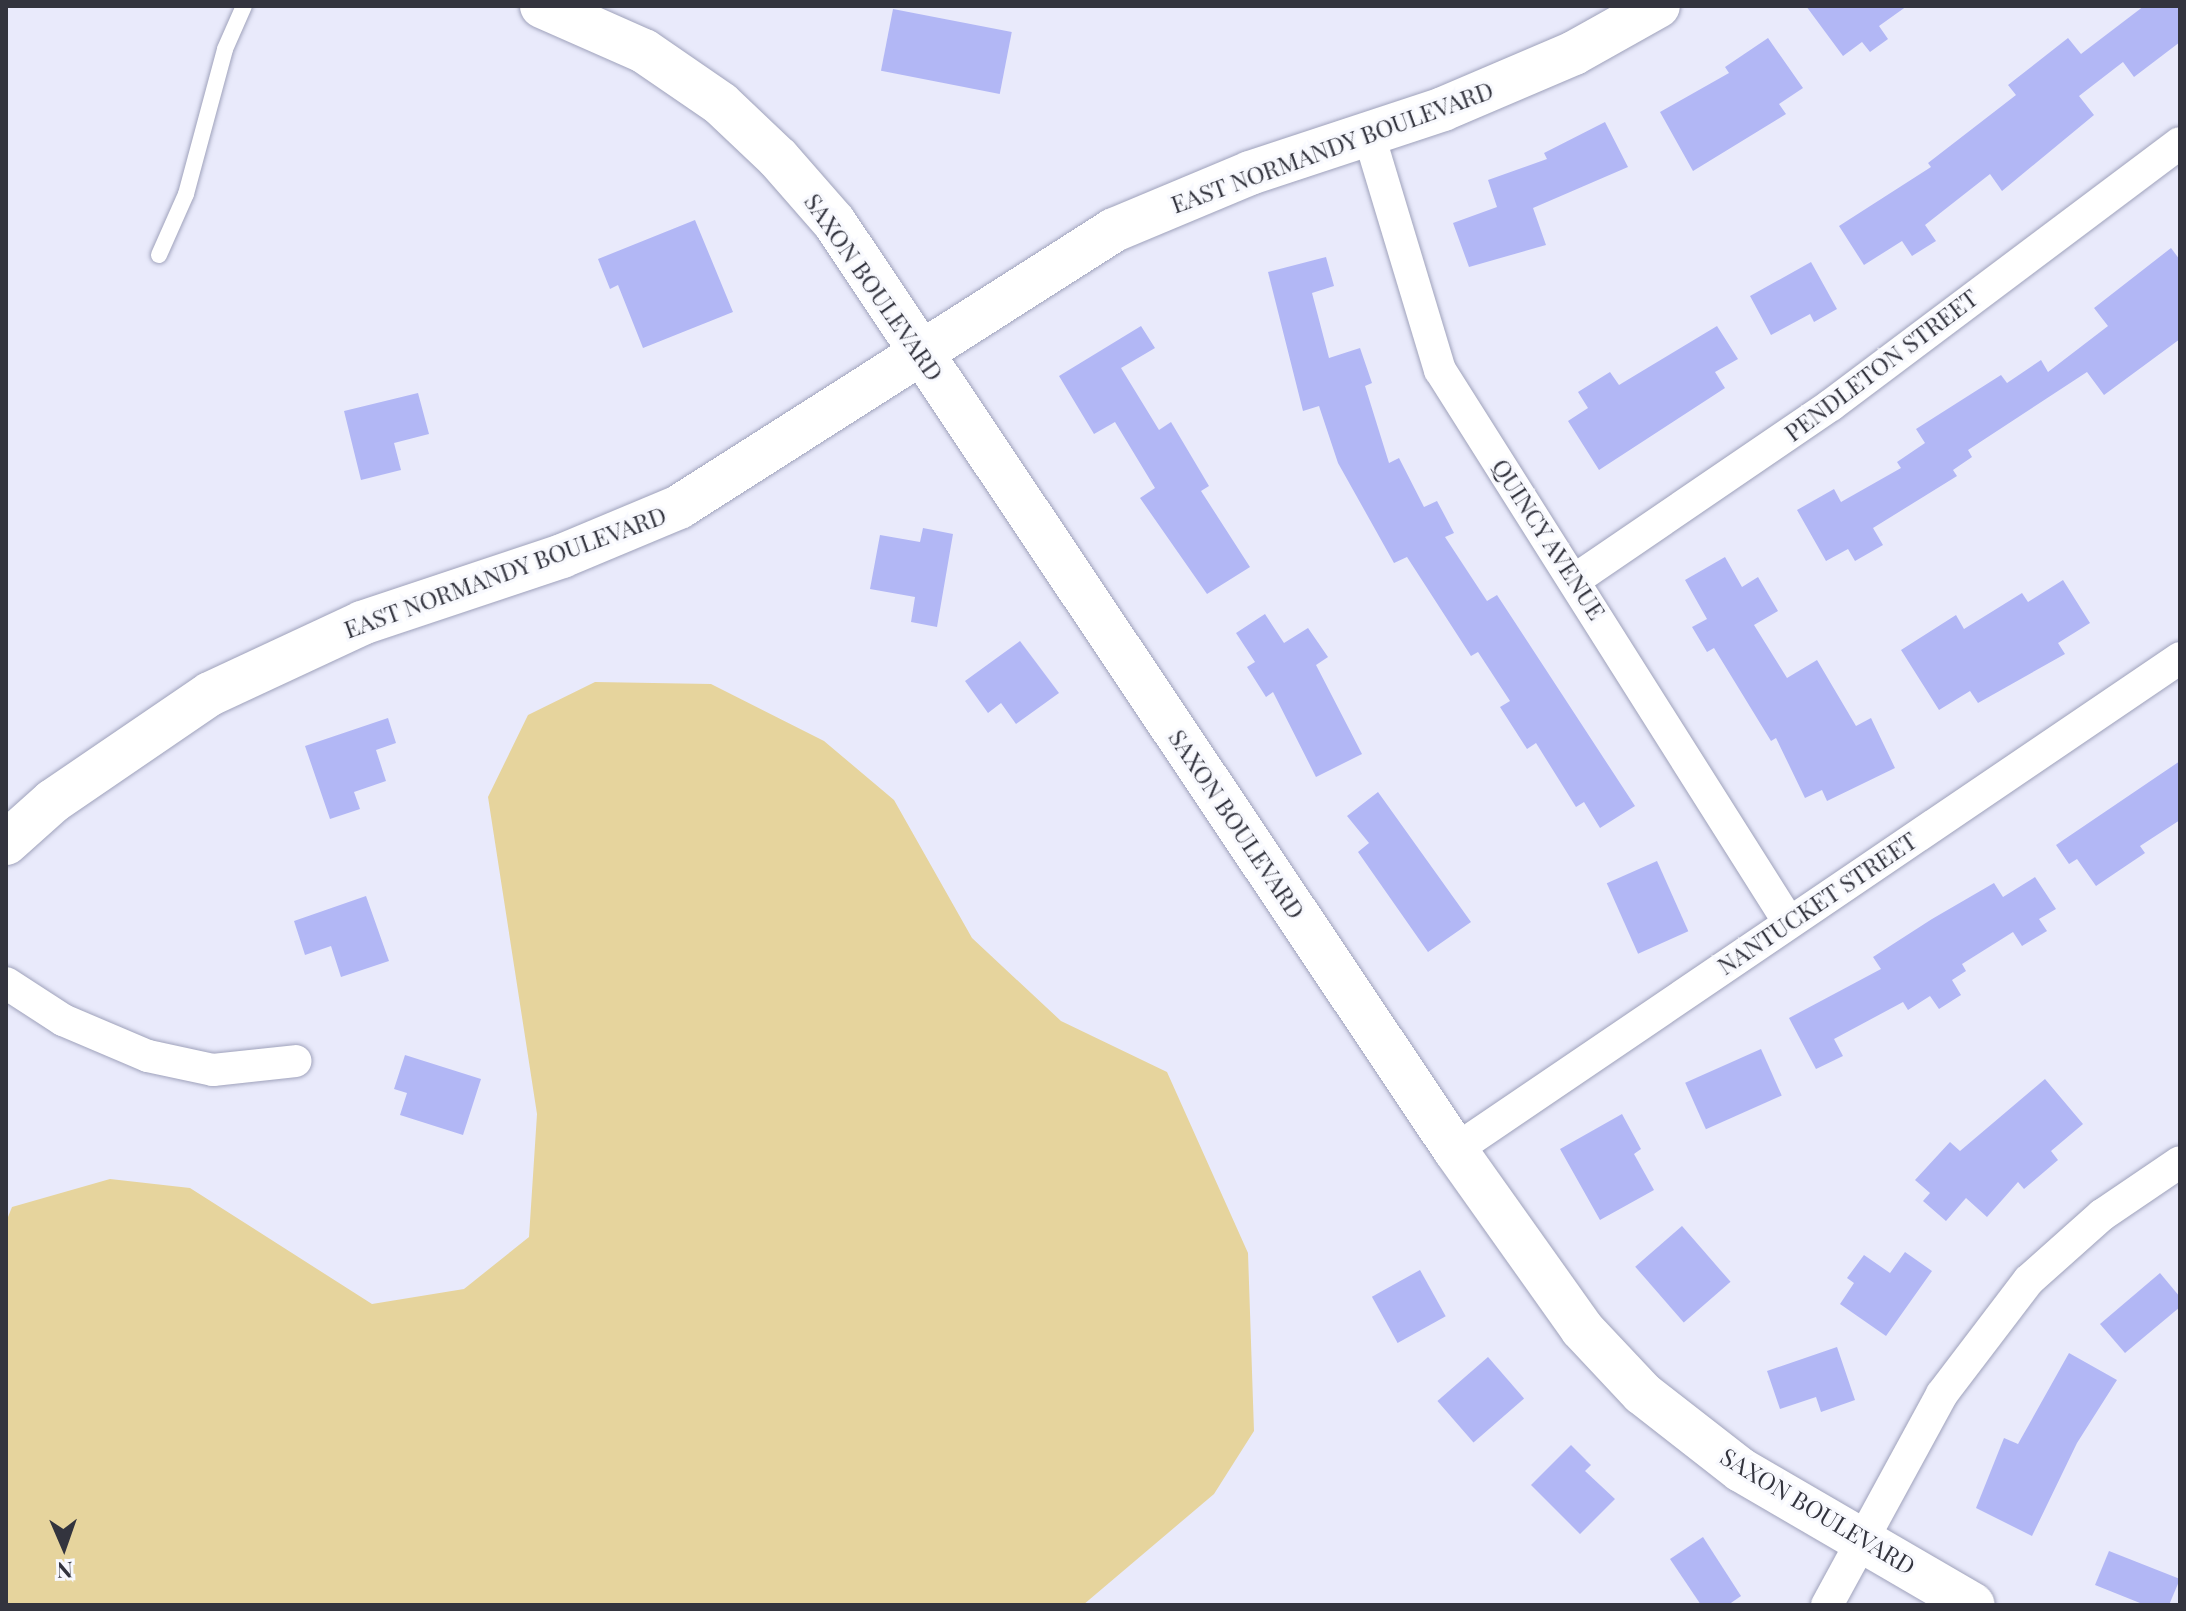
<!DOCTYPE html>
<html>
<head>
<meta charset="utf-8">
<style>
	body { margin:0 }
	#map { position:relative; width:2186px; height:1611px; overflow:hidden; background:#e9eafb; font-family:"Playfair Display",serif }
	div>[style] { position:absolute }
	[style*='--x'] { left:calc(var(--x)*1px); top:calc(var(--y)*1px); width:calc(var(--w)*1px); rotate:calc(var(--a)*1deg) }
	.green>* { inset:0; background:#e6d49d }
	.building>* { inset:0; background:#b2b7f5; transform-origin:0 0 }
	.roads { filter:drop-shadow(0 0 2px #9fa2bb) drop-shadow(0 0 2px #9fa2bb) }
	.lane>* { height:16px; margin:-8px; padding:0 8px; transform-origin:8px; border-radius:8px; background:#fff }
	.street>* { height:32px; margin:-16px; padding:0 16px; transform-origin:16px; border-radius:16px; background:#fff }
	.secondary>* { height:44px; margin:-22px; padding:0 22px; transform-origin:22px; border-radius:22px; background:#fff }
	span { translate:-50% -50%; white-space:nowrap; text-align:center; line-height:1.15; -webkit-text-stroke:6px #f8f9fe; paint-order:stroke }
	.street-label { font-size:24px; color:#33343e }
	.frame { position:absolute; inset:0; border:8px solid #33343e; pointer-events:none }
	.north { position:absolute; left:24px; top:1507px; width:80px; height:80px; -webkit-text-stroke:6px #f8f9fe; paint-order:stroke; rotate:178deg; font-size:22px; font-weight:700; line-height:32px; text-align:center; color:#33343e }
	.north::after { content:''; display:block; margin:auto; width:28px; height:36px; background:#33343e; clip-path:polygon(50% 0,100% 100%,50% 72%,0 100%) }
</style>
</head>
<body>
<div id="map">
	<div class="green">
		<div style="clip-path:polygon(595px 682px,711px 684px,824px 741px,894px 800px,972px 938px,1061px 1021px,1167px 1072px,1248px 1253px,1254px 1431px,1214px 1494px,1083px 1605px,6px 1605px,6px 1222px,12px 1207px,110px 1179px,190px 1188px,372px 1304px,464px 1289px,529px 1237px,537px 1114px,488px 797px,528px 715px)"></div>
	</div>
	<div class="building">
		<div style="clip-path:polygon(1806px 6px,1907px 6px,1879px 26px,1888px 39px,1870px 52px,1862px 42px,1843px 56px)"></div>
		<div style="clip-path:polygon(2144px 6px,2180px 6px,2180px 42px,2134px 77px,2123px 62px,2079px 96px,2094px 115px,2002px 191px,1990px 174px,1925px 225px,1936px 241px,1912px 256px,1902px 241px,1864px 265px,1839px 226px,1931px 167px,1928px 163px,2016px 95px,2008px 85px,2068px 38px,2081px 54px)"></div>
		<div style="left:893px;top:9px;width:121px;height:63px;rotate:11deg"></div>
		<div style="clip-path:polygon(1768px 38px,1803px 88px,1779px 104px,1786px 114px,1693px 171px,1660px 112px,1729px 73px,1725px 67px)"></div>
		<div style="clip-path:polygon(1605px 122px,1628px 167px,1533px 208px,1546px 245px,1469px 267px,1453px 223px,1497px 207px,1488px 180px,1547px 159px,1544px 153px)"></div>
		<div style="clip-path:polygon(695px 220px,733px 312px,643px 348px,618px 285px,610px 289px,598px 259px)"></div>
		<div style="clip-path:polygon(2171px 248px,2180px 260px,2180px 339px,2104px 395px,2087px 372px,1968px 450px,1972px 457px,1953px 470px,1957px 476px,1873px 528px,1883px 545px,1855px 561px,1848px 549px,1826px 561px,1797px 510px,1834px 489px,1841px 502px,1901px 468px,1897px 462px,1925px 443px,1916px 429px,2001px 375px,2007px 383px,2041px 360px,2048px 372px,2108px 326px,2094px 308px)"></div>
		<div style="clip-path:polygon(1326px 257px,1334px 286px,1312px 293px,1329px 358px,1360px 348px,1372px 383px,1365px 386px,1389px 463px,1399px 458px,1424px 507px,1437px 501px,1454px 533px,1445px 537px,1487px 601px,1497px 595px,1635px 806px,1600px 828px,1584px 802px,1576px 807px,1536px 743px,1527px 749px,1500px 707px,1510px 701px,1478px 652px,1471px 656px,1407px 557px,1394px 563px,1338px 463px,1319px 406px,1303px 411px,1268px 272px)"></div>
		<div style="clip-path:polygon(1811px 262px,1837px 309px,1814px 322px,1810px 314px,1771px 335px,1750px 296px)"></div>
		<div style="clip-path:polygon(1141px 326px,1155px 348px,1121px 368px,1159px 430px,1171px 422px,1209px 486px,1201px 491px,1250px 567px,1207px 594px,1140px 498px,1155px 488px,1115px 422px,1094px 434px,1059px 376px)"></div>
		<div style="clip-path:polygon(1717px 326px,1738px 359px,1715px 372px,1725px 388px,1599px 470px,1568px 421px,1588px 408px,1578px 392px,1610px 372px,1619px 385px)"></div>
		<div style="clip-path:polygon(418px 393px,429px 434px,394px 443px,401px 470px,361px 480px,344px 411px)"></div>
		<div style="clip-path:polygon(923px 528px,953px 534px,937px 627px,911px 622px,915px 597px,870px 589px,880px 535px,920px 542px)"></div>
		<div style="clip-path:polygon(1725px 557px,1742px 587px,1758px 577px,1778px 611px,1754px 625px,1787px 678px,1817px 660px,1856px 726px,1871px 718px,1895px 768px,1827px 801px,1822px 790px,1805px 798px,1776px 738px,1771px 741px,1714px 648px,1707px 652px,1692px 627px,1707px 619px,1685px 580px)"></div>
		<div style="clip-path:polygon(2063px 580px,2090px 623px,2058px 643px,2065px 654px,1978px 703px,1970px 691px,1939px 710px,1901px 650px,1956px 615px,1964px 629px,2022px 593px,2028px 602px)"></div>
		<div style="clip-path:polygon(1265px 614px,1284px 643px,1308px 628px,1328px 657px,1316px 665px,1362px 754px,1316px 777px,1273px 692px,1266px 697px,1247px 667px,1255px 662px,1236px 633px)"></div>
		<div style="clip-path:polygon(1020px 641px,1059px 693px,1016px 724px,1001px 703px,988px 713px,965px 681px)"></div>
		<div style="clip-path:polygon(388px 718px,396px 743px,376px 750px,386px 781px,354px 792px,360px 809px,330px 819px,305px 746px)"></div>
		<div style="clip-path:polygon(2180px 761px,2180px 820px,2140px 846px,2145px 853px,2096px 886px,2077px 859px,2069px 864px,2056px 845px)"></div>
		<div style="clip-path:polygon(1378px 792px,1471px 922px,1428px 952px,1358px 852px,1369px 843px,1347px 816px)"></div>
		<div style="left:1657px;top:861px;width:77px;height:55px;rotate:66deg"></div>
		<div style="clip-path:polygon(2035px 877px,2056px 909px,2039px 919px,2047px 931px,2022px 946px,2013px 932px,1962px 964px,1966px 971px,1952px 980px,1961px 995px,1939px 1009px,1930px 996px,1908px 1010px,1903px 1002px,1834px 1039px,1843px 1056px,1816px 1069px,1789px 1018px,1881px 969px,1873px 957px,1932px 919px,1994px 883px,2003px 897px)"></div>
		<div style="clip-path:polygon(366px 896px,389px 961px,341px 977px,331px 946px,305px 955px,294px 921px)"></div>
		<div style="left:1761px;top:1049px;width:51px;height:83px;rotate:66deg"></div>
		<div style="clip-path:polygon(405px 1055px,481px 1079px,463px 1135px,400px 1115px,407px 1093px,394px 1089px)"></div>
		<div style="clip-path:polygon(2045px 1079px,2083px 1124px,2051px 1151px,2058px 1160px,2024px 1189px,2018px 1182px,1987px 1217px,1966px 1198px,1946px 1221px,1923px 1201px,1930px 1193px,1915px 1180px,1950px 1142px,1960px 1151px)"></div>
		<div style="clip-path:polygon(1622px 1114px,1641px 1149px,1634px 1154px,1654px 1190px,1600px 1220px,1560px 1149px)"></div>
		<div style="left:1682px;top:1226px;width:74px;height:62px;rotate:49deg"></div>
		<div style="clip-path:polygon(1905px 1252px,1932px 1271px,1886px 1336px,1840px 1304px,1854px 1283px,1847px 1278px,1864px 1255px,1890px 1273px)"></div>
		<div style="left:1420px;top:1270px;width:53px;height:55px;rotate:61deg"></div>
		<div style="clip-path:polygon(2160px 1273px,2180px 1297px,2180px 1307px,2125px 1353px,2100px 1324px)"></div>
		<div style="clip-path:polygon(1837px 1347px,1855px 1400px,1821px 1412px,1816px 1397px,1780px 1409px,1767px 1371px)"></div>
		<div style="clip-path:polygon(2069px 1353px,2117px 1380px,2077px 1443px,2032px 1536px,1976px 1508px,2004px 1438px,2018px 1444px)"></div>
		<div style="left:1488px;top:1357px;width:55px;height:67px;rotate:49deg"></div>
		<div style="clip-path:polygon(1571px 1445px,1591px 1465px,1585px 1471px,1615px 1499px,1580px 1534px,1531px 1485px)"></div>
		<div style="clip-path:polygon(1703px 1537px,1741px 1596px,1728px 1605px,1701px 1605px,1670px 1559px)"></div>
		<div style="clip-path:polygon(2109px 1551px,2180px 1579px,2169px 1605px,2145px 1605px,2095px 1585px)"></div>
	</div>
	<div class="roads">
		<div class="lane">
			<div style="--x:159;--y:255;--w:67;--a:-66.1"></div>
			<div style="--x:186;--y:194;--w:150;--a:-74.9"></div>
			<div style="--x:225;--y:49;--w:47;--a:-66.2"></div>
		</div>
		<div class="street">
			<div style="--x:1368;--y:132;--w:249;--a:73.2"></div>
			<div style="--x:1440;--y:370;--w:652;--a:57.72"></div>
			<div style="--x:1576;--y:579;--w:309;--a:-34.3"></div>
			<div style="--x:1831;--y:405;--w:436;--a:-36.9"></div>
			<div style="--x:6;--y:983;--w:68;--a:33"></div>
			<div style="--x:63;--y:1020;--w:92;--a:23"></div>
			<div style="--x:148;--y:1056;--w:66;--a:12.2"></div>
			<div style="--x:213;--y:1070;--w:83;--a:-6.2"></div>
			<div style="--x:1455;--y:1150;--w:876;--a:-34.16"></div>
			<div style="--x:1827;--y:1605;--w:240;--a:-61.4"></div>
			<div style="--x:1942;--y:1394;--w:143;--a:-52.7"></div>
			<div style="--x:2029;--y:1280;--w:98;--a:-41.7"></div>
			<div style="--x:2102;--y:1215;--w:94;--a:-34.2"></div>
		</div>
		<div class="secondary">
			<div style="--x:542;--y:6;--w:111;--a:23.8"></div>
			<div style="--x:644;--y:51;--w:93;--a:34.5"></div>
			<div style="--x:721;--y:104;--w:79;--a:43.5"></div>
			<div style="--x:778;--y:158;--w:85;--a:48.8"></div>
			<div style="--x:834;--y:222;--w:1117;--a:56.21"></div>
			<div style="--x:1455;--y:1150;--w:219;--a:54.6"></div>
			<div style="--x:1582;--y:1329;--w:88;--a:46.8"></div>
			<div style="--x:1642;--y:1393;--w:125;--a:37.9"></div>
			<div style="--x:1741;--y:1470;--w:268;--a:30.2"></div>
			<div style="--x:6;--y:843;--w:63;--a:-41.8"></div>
			<div style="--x:53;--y:801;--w:190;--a:-34.3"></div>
			<div style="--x:210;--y:694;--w:168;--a:-25"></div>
			<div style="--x:362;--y:623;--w:211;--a:-18.5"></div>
			<div style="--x:562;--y:556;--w:127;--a:-22.7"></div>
			<div style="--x:679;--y:507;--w:516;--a:-32.49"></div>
			<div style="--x:1114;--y:230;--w:147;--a:-22.7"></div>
			<div style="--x:1250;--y:173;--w:203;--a:-18.3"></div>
			<div style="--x:1443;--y:109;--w:142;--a:-23.1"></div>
			<div style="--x:1574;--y:53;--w:96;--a:-29.2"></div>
		</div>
	</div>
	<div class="street-label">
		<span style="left:1332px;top:147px;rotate:-20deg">EAST NORMANDY BOULEVARD</span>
		<span style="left:874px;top:287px;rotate:55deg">SAXON BOULEVARD</span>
		<span style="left:1881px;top:365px;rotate:-37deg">PENDLETON STREET</span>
		<span style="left:1549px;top:539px;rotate:57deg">QUINCY AVENUE</span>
		<span style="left:505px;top:572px;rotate:-20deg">EAST NORMANDY BOULEVARD</span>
		<span style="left:1237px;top:824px;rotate:56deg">SAXON BOULEVARD</span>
		<span style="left:1817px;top:903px;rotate:-34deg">NANTUCKET STREET</span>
		<span style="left:1818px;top:1511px;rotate:31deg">SAXON BOULEVARD</span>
	</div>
	<div class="frame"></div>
	<div class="north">N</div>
</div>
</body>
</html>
